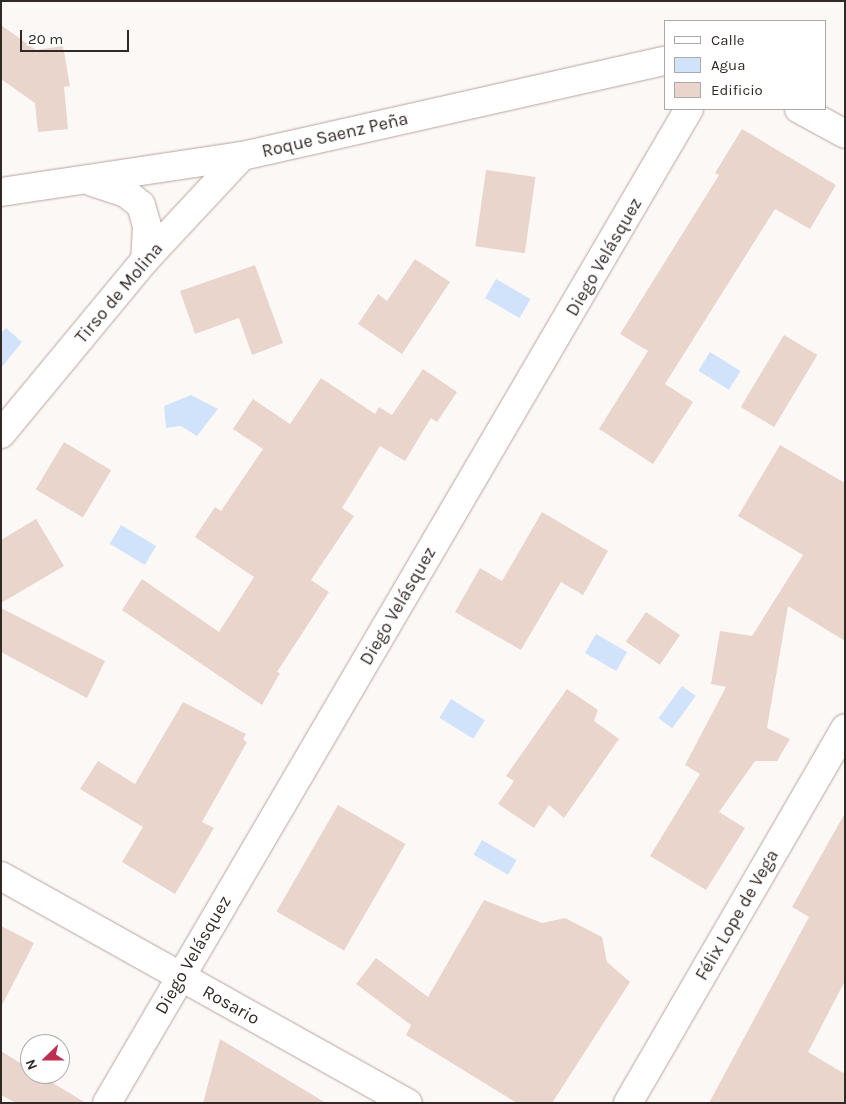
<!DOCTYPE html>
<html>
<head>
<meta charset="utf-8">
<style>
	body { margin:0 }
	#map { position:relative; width:846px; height:1104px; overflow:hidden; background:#fcf8f6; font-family:Karla,sans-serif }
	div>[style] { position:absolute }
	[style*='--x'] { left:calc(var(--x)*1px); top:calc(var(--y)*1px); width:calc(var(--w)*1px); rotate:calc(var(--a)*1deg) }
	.water>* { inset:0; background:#d1e3fb; transform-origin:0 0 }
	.building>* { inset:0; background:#ead5cd; transform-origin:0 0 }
	.roads { filter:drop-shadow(0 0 1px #b8a49c) drop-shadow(0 0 1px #b8a49c) }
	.minor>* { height:28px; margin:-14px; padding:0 14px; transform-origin:14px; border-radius:14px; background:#fff }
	span { translate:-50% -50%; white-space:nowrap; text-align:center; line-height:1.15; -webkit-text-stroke:4px #fff; paint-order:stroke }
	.street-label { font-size:18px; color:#312926 }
	.frame { position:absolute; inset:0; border:2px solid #312926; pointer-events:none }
	.legend { position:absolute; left:664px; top:20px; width:162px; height:90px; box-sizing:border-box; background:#fff; border:1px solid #ada9a8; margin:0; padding:6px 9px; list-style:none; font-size:15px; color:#312926 }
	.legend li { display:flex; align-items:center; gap:10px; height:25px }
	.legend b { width:25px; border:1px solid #ada9a8 }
	.north { position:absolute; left:20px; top:1034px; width:50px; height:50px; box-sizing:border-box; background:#fff; border:1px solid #ada9a8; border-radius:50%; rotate:248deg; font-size:14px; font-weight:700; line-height:20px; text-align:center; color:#312926 }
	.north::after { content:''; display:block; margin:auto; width:18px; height:22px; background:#bf2f53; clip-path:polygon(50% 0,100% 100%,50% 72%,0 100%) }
	.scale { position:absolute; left:20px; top:30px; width:109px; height:22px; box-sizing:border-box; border:2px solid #312926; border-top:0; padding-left:6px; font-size:15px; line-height:18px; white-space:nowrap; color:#312926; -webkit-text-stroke:4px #fff; paint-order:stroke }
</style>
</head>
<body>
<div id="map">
	<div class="water">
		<div style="left:496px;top:279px;width:40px;height:22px;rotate:30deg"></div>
		<div style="clip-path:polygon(6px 328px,22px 342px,1px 368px,1px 333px)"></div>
		<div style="left:710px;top:352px;width:36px;height:22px;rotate:32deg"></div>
		<div style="clip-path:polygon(191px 395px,218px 409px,197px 436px,181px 426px,166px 428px,164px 406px)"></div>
		<div style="left:121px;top:525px;width:41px;height:22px;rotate:31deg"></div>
		<div style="left:596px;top:634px;width:36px;height:22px;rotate:30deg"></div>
		<div style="left:682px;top:686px;width:17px;height:40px;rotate:36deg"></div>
		<div style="left:451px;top:699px;width:40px;height:22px;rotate:32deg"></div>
		<div style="left:482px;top:840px;width:40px;height:17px;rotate:30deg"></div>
	</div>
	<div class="building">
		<div style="clip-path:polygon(1px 25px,36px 50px,63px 46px,70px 86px,64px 87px,68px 129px,38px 132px,35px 103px,1px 79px)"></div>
		<div style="clip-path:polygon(742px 129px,836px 185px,810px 229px,775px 209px,665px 384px,693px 402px,653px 464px,599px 429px,648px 351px,620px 334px,719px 175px,715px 173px)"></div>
		<div style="left:486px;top:170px;width:50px;height:77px;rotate:8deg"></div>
		<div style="clip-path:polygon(415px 259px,450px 282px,402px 354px,358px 324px,378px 294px,387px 301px)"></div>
		<div style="clip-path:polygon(255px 265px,283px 343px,252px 355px,239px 318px,195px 334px,180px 291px)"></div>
		<div style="left:784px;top:335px;width:39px;height:84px;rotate:31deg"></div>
		<div style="clip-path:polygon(423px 369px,457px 392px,437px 422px,431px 418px,405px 461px,380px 446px,342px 508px,354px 516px,311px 580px,329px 592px,277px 672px,280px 673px,262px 705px,122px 610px,142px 579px,219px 632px,254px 577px,195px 537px,215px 507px,221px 511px,263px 449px,233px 429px,253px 399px,290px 424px,321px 378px,375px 414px,379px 407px,392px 415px)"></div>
		<div style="left:64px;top:442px;width:55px;height:55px;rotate:31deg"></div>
		<div style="clip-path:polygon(780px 445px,845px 483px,845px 641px,788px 606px,767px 728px,790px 739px,777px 761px,755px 761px,719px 812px,745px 828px,706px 890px,650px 856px,700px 774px,685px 765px,726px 687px,711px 684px,720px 631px,752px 636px,803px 555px,738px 516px)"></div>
		<div style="clip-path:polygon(542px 512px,608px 551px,583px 595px,561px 582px,521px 650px,455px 612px,480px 568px,502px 581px)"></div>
		<div style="clip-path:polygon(36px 519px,64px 566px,1px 603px,1px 540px)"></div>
		<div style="clip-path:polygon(1px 608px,105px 661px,87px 698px,1px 652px)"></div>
		<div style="left:646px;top:612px;width:41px;height:36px;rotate:34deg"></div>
		<div style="clip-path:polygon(567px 689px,598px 710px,594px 721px,619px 739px,564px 818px,549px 805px,534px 828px,498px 804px,514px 781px,506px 776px)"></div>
		<div style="clip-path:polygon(183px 702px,246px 734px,243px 739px,247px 742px,202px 822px,214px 828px,175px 894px,122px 862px,143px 827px,80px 789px,98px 761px,135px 784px)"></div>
		<div style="left:338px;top:805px;width:78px;height:123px;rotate:30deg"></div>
		<div style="clip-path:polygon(845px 813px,845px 981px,808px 1052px,845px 1074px,845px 1103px,709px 1103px,809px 917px,792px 907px)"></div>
		<div style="clip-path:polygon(484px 900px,542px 923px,565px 918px,602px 937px,607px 962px,630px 982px,552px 1103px,517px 1103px,406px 1035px,411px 1025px,356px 984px,376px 958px,428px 997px)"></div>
		<div style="clip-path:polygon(1px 926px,34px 943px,1px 1007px)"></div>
		<div style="clip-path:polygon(220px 1039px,326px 1103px,203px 1103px)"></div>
		<div style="clip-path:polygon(1px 1051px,30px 1069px,30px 1074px,38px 1074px,86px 1103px,16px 1103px,1px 1095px)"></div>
	</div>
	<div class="roads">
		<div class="minor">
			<div style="--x:799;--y:109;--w:52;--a:28.5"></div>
			<div style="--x:92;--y:182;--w:36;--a:18"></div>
			<div style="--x:126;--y:193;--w:19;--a:39"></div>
			<div style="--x:141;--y:205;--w:22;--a:74"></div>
			<div style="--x:147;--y:226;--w:34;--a:93"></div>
			<div style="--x:1;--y:192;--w:244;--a:-8.5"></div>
			<div style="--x:242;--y:156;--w:434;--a:-12.7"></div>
			<div style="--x:1;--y:434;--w:226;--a:-50.4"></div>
			<div style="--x:145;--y:260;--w:142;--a:-47"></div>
			<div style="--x:1;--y:876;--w:466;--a:29.2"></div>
			<div style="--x:107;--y:1103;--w:1152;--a:-59.65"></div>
			<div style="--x:628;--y:1103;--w:433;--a:-59.9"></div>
		</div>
	</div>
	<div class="street-label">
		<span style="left:335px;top:135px;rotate:-13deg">Roque Saenz Peña</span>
		<span style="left:604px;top:257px;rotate:-60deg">Diego Velásquez</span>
		<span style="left:119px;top:293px;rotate:-50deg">Tirso de Molina</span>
		<span style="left:398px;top:606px;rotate:-60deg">Diego Velásquez</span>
		<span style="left:737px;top:915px;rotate:-60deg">Félix Lope de Vega</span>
		<span style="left:193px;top:955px;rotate:-60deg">Diego Velásquez</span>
		<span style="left:231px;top:1005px;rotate:29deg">Rosario</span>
	</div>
	<div class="frame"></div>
	<ul class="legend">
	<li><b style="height:6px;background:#fff"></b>Calle</li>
	<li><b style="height:14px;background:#d1e3fb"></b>Agua</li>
	<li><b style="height:14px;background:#ead5cd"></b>Edificio</li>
	</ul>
	<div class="north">N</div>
	<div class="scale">20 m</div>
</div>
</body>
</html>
